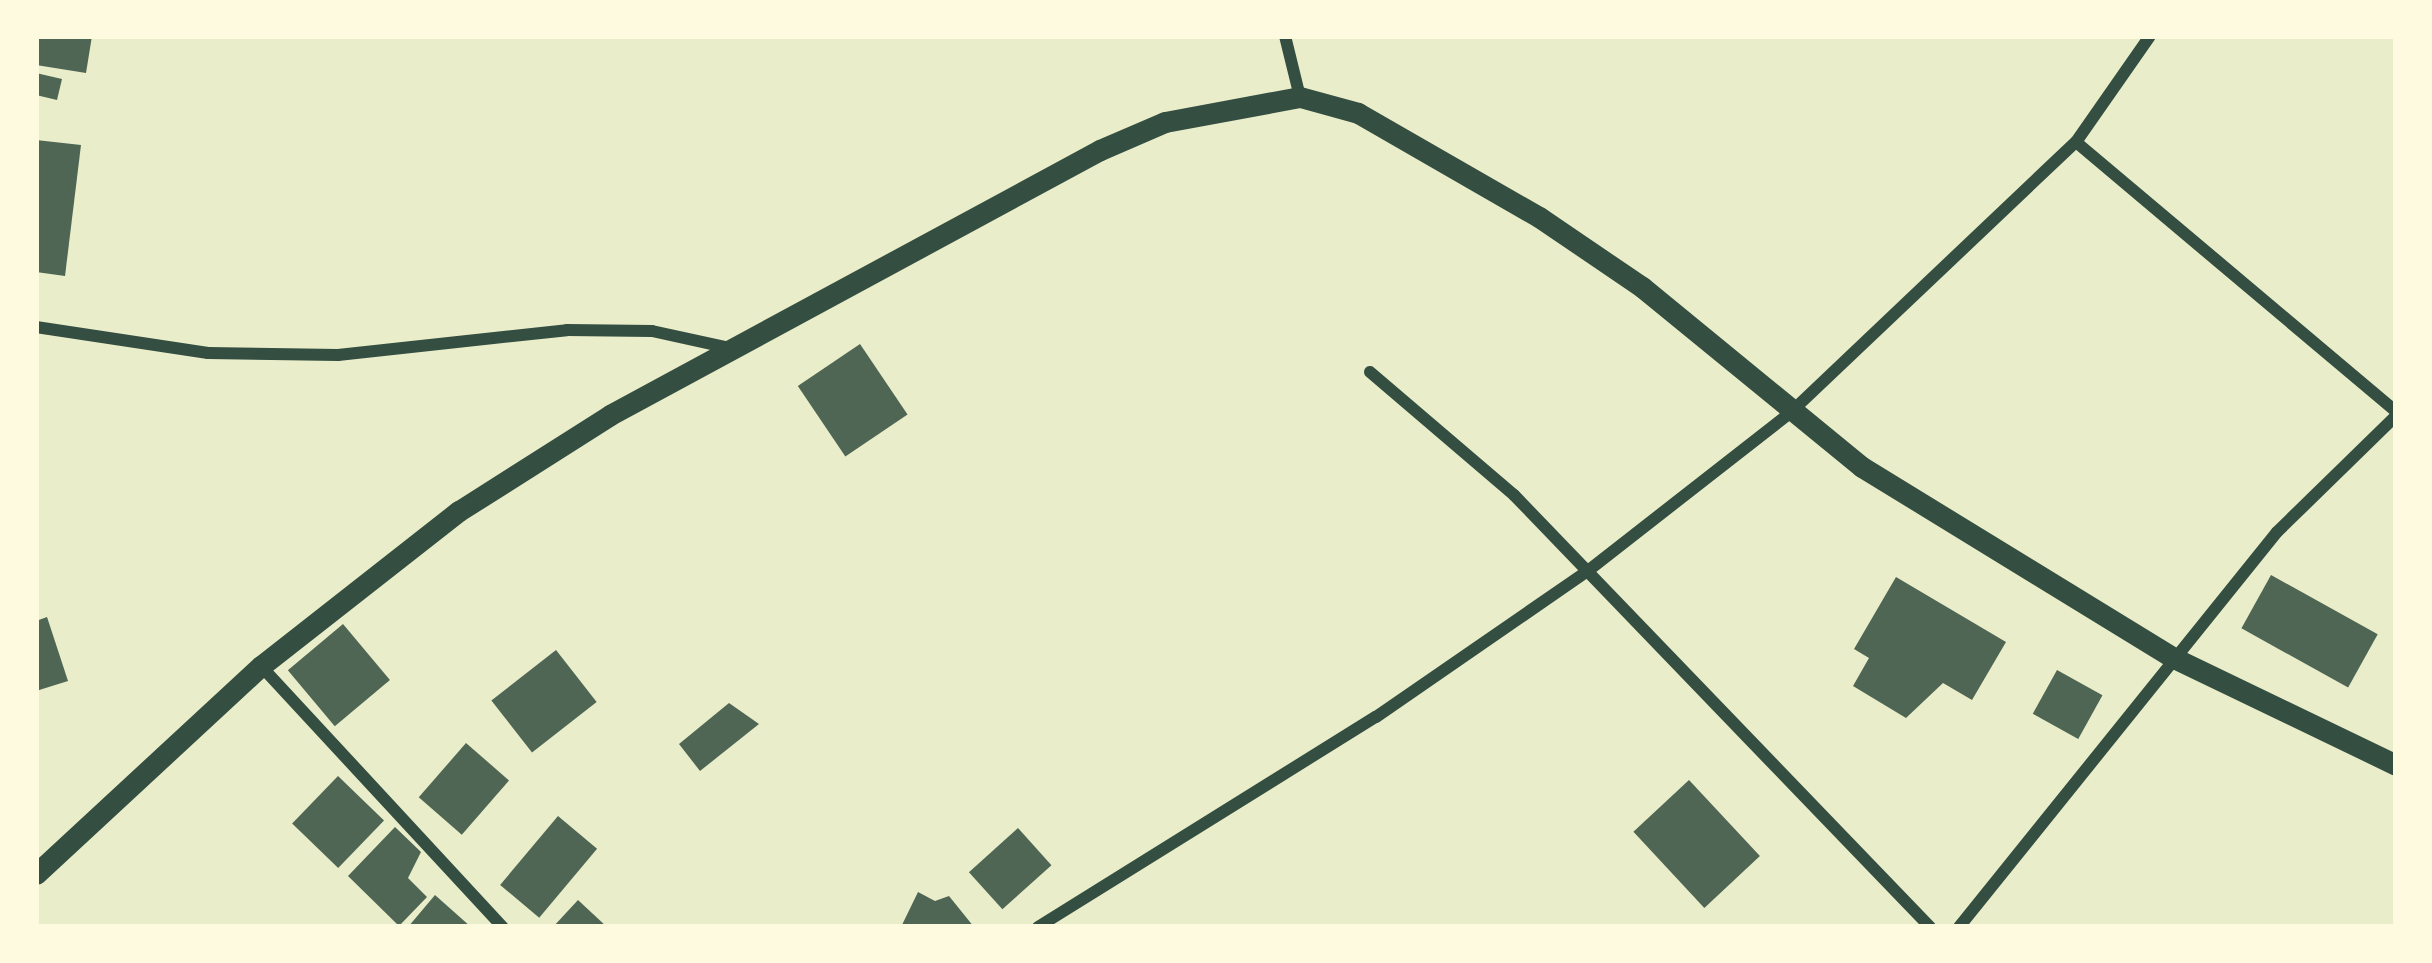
<!DOCTYPE html>
<html>
<head>
<meta charset="utf-8">
<style>
	body { margin:0 }
	#map { position:relative; width:2432px; height:963px; overflow:hidden; background:#e9edc9; font-family:Karla,sans-serif }
	div>[style] { position:absolute }
	[style*='--x'] { left:calc(var(--x)*1px); top:calc(var(--y)*1px); width:calc(var(--w)*1px); rotate:calc(var(--a)*1deg) }
	.building>* { inset:0; background:#4f6655; transform-origin:0 0 }
	.minor>* { height:12px; margin:-6px; padding:0 6px; transform-origin:6px; border-radius:6px; background:#344e41 }
	.tertiary>* { height:21px; margin:-10.5px; padding:0 10.5px; transform-origin:10.5px; border-radius:10.5px; background:#344e41 }
	span { translate:-50% -50%; white-space:nowrap; text-align:center; line-height:1.15; -webkit-text-stroke:10px #fefae0; paint-order:stroke }
	.frame { position:absolute; inset:0; border:39px solid #fefae0; pointer-events:none }
</style>
</head>
<body>
<div id="map">
	<div class="building">
		<div style="clip-path:polygon(36px 36px,92px 36px,86px 73px,36px 65px)"></div>
		<div style="clip-path:polygon(36px 73px,62px 79px,57px 100px,36px 95px)"></div>
		<div style="clip-path:polygon(36px 140px,81px 145px,65px 276px,36px 272px)"></div>
		<div style="left:860px;top:344px;width:85px;height:75px;rotate:56deg"></div>
		<div style="left:2271px;top:575px;width:122px;height:61px;rotate:29deg"></div>
		<div style="clip-path:polygon(1896px 577px,2006px 642px,1972px 700px,1943px 683px,1906px 718px,1853px 686px,1869px 658px,1854px 649px)"></div>
		<div style="clip-path:polygon(47px 617px,68px 681px,36px 691px,36px 621px)"></div>
		<div style="left:343px;top:624px;width:73px;height:72px;rotate:50deg"></div>
		<div style="left:556px;top:650px;width:66px;height:82px;rotate:52deg"></div>
		<div style="left:2057px;top:670px;width:52px;height:50px;rotate:29deg"></div>
		<div style="clip-path:polygon(729px 703px,759px 724px,700px 771px,679px 744px)"></div>
		<div style="left:466px;top:743px;width:57px;height:72px;rotate:41deg"></div>
		<div style="left:338px;top:776px;width:64px;height:66px;rotate:44deg"></div>
		<div style="left:1689px;top:780px;width:104px;height:76px;rotate:47deg"></div>
		<div style="left:558px;top:816px;width:51px;height:90px;rotate:40deg"></div>
		<div style="clip-path:polygon(395px 827px,421px 852px,408px 878px,427px 897px,399px 926px,348px 876px)"></div>
		<div style="left:1018px;top:828px;width:50px;height:66px;rotate:48deg"></div>
		<div style="clip-path:polygon(918px 892px,935px 901px,949px 896px,974px 927px,901px 927px)"></div>
		<div style="clip-path:polygon(435px 895px,471px 927px,408px 927px)"></div>
		<div style="clip-path:polygon(578px 900px,607px 927px,553px 927px)"></div>
	</div>
	<div class="minor">
		<div style="--x:1285;--y:36;--w:63;--a:76.2"></div>
		<div style="--x:2076;--y:142;--w:418;--a:40.1"></div>
		<div style="--x:36;--y:327;--w:174;--a:8.6"></div>
		<div style="--x:208;--y:353;--w:130;--a:0.9"></div>
		<div style="--x:338;--y:355;--w:230;--a:-6.2"></div>
		<div style="--x:567;--y:330;--w:85;--a:0.7"></div>
		<div style="--x:652;--y:331;--w:79;--a:12.4"></div>
		<div style="--x:1370;--y:372;--w:189;--a:40.5"></div>
		<div style="--x:1514;--y:495;--w:600;--a:46.08"></div>
		<div style="--x:261;--y:666;--w:356;--a:47.2"></div>
		<div style="--x:1038;--y:927;--w:398;--a:-31.9"></div>
		<div style="--x:1376;--y:717;--w:259;--a:-34.6"></div>
		<div style="--x:1589;--y:570;--w:255;--a:-38"></div>
		<div style="--x:1790;--y:413;--w:394;--a:-43.5"></div>
		<div style="--x:2076;--y:142;--w:129;--a:-55.1"></div>
		<div style="--x:1959;--y:927;--w:507;--a:-51.16"></div>
		<div style="--x:2277;--y:532;--w:166;--a:-44.3"></div>
	</div>
	<div class="tertiary">
		<div style="--x:36;--y:874;--w:306;--a:-42.8"></div>
		<div style="--x:261;--y:666;--w:251;--a:-38.1"></div>
		<div style="--x:459;--y:511;--w:179;--a:-32.4"></div>
		<div style="--x:610;--y:415;--w:557;--a:-28.41"></div>
		<div style="--x:1100;--y:150;--w:71;--a:-23.3"></div>
		<div style="--x:1165;--y:122;--w:137;--a:-10.5"></div>
		<div style="--x:1300;--y:97;--w:60;--a:15.4"></div>
		<div style="--x:1358;--y:113;--w:209;--a:29.9"></div>
		<div style="--x:1539;--y:217;--w:125;--a:34.2"></div>
		<div style="--x:1642;--y:287;--w:284;--a:39.3"></div>
		<div style="--x:1862;--y:467;--w:366;--a:31.5"></div>
		<div style="--x:2174;--y:658;--w:246;--a:25.7"></div>
	</div>
	<div class="frame"></div>
</div>
</body>
</html>
